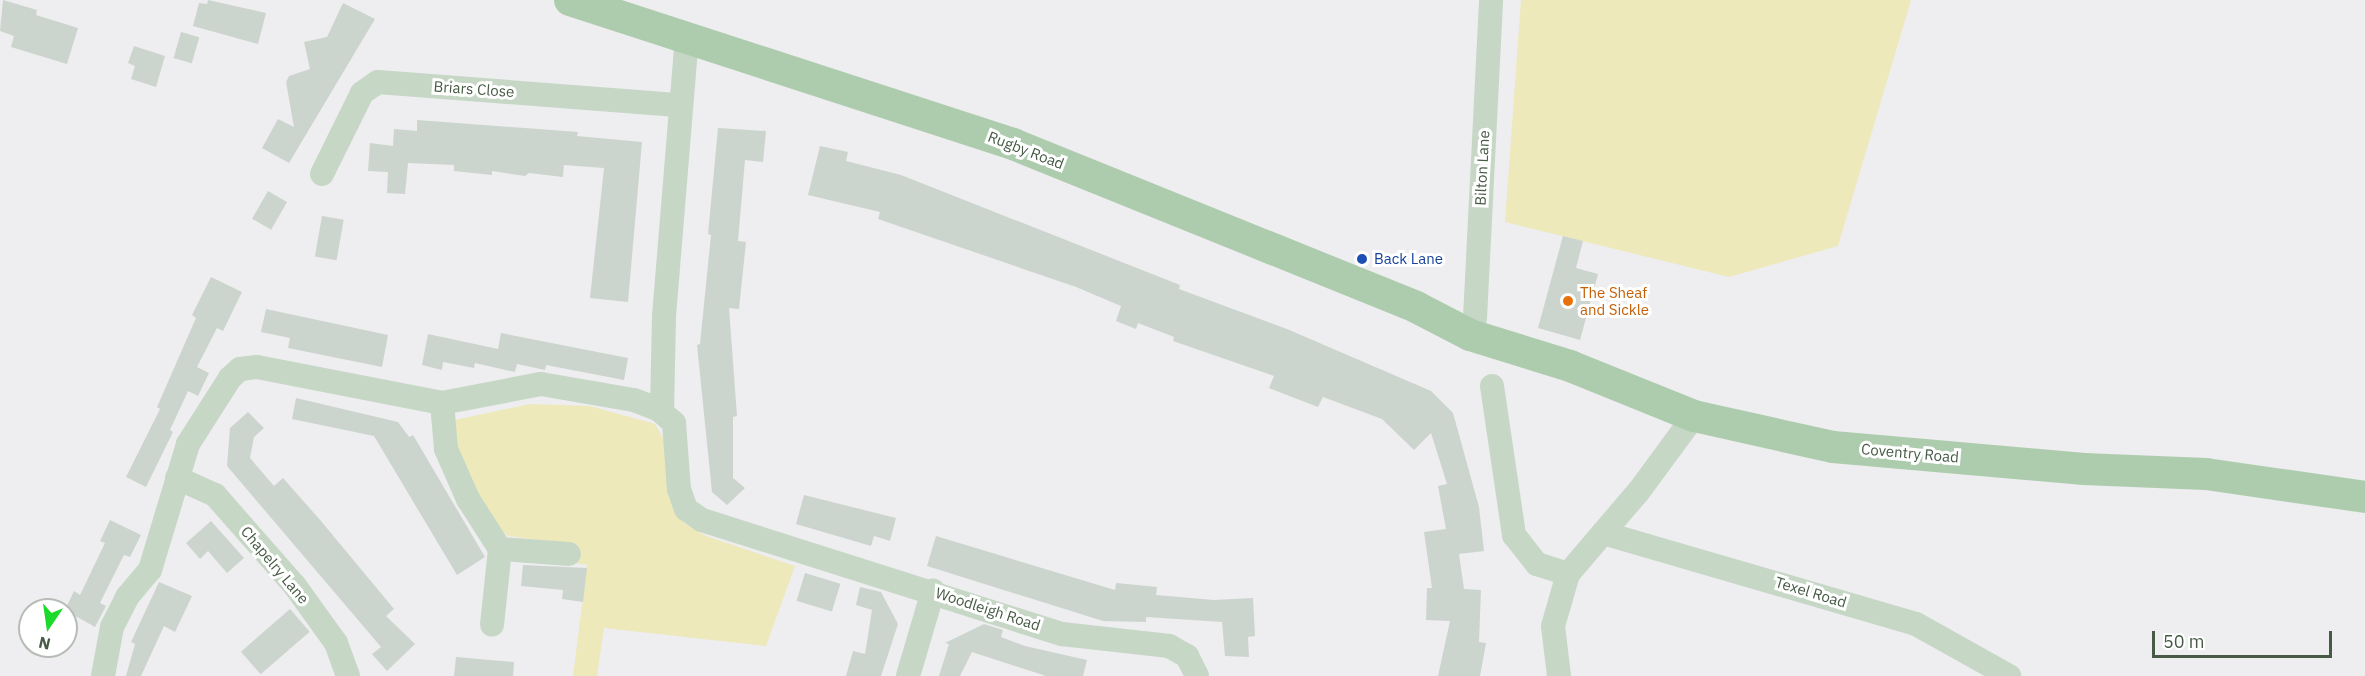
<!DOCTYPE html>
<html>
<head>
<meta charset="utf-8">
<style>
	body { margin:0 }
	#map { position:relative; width:2365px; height:676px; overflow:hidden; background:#eeedf0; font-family:"IBM Plex Sans",sans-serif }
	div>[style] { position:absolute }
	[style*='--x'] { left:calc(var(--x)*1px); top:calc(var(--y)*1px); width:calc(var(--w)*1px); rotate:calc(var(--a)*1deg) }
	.green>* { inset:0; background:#ede9bb }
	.building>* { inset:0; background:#ccd5cd; transform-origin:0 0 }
	.minor>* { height:24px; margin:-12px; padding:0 12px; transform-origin:12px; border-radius:12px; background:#c6d7c6 }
	.major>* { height:32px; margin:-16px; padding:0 16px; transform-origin:16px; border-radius:16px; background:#adccad }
	.dots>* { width:16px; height:16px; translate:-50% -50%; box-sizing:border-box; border:3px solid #fff; border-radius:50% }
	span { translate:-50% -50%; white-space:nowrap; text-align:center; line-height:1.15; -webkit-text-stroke:6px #fff; paint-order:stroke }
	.street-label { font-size:15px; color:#465a45 }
	.transit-label { font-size:15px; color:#164399 }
	.left { translate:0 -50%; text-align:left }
	.food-label { font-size:15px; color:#c56008 }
	.north { position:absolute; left:18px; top:598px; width:60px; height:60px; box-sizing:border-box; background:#fff; border:2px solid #b5bdb5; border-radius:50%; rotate:193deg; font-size:16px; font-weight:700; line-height:24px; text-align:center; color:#465a45 }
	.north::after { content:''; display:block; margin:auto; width:21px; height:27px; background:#1cda2c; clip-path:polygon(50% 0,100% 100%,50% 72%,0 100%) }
	.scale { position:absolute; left:2152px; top:631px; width:180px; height:27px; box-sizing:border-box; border:3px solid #465a45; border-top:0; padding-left:8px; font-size:18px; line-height:21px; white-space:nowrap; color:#465a45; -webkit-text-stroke:4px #fff; paint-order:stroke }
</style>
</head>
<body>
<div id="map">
	<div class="green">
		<div style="clip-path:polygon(1521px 0,1911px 0,1838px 246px,1729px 277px,1505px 222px)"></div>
		<div style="clip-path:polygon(530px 404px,590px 406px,655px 424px,668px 447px,671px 500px,684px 523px,706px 536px,795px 566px,766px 646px,604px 628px,597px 676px,573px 676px,587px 565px,576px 563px,578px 545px,508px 536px,488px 519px,455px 451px,454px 420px)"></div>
	</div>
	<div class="building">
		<div style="clip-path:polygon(3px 0,37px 10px,36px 15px,78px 28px,67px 64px,11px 47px,14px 36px,0 31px)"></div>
		<div style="clip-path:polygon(208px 0,266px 13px,258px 44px,193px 26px,199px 3px,207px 4px)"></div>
		<div style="clip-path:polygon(343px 3px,375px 19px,289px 163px,262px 148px,278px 119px,294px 127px,286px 82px,289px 76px,310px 69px,304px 42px,327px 37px)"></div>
		<div style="left:181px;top:32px;width:19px;height:27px;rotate:16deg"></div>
		<div style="clip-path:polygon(134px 46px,165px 56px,156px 87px,131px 79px,135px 66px,128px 63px)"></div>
		<div style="clip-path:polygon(417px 120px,578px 132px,577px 136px,642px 142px,628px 302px,590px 298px,604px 168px,564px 165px,563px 177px,529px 173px,525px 176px,492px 171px,492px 175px,454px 171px,454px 165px,408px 163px,405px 194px,387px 193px,388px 172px,368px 171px,370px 143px,393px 146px,394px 129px,417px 131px)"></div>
		<div style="clip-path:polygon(718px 128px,766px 131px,763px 162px,745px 160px,738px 241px,746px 242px,739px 309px,729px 308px,737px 416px,733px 417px,733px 478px,745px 488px,727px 505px,712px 492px,697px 345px,700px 344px,711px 235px,708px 234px)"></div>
		<div style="clip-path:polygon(820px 146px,848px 152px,846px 161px,901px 175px,1180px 285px,1179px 289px,1287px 329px,1431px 391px,1453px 413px,1479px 507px,1484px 551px,1459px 554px,1464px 589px,1481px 590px,1479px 642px,1486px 643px,1480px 676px,1438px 676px,1450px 621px,1426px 620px,1427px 588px,1432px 588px,1424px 532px,1446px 529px,1438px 486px,1447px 484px,1431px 433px,1414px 450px,1382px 419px,1323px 397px,1318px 407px,1269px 388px,1274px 376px,1173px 341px,1174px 337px,1138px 323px,1136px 329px,1116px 321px,1121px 306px,1076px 287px,878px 219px,880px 212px,808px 195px)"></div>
		<div style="left:268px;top:191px;width:22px;height:32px;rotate:30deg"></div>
		<div style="left:322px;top:216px;width:22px;height:41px;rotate:10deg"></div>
		<div style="clip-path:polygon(1563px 236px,1583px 241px,1576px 268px,1598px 274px,1580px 340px,1538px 328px)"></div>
		<div style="clip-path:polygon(211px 277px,242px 292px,223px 331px,217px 328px,197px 367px,209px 373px,198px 396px,188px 391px,170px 430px,173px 432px,146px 487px,126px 477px,160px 409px,157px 407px,196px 318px,192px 315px)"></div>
		<div style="clip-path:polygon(266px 309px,388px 335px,382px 367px,288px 348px,290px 338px,261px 332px)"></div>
		<div style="clip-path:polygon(501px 333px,628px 358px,624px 380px,546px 365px,545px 370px,517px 364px,515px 372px,475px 363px,474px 368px,443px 362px,442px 370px,422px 365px,428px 334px,498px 349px)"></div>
		<div style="clip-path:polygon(296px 398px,398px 422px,409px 437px,413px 435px,485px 557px,457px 575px,374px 436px,292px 419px)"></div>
		<div style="clip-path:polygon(248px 412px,264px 428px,254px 437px,250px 458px,274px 486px,283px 478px,321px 521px,394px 609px,386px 616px,415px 644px,387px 671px,372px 654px,381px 647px,227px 466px,230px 428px)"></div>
		<div style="clip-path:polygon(804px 495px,896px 518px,890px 541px,874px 536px,871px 546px,796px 524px)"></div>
		<div style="clip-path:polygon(110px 520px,141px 535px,130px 557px,124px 555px,100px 603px,106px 606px,95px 627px,65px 610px,74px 591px,80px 595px,105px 543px,100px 541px)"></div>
		<div style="clip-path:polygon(211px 521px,244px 558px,227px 573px,208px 551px,200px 559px,186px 543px)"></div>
		<div style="clip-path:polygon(936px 536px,1115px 590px,1116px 583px,1157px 587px,1156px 595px,1214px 600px,1253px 598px,1255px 636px,1248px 637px,1249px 657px,1225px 656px,1222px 622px,1146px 617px,1146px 622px,1103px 621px,927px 566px)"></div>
		<div style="clip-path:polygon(523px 565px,587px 568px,583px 602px,562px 599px,563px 590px,521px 586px)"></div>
		<div style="left:805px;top:573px;width:37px;height:29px;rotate:17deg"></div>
		<div style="clip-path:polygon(159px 582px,192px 596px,175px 632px,164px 626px,141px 676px,126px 676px,135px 644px,131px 642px)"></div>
		<div style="clip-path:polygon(860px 587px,881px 592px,898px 624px,881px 676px,846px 676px,853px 651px,865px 654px,872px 610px,856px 605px)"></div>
		<div style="left:290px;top:609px;width:30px;height:65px;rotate:49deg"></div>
		<div style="clip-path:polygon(984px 624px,1003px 630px,1001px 637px,1025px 646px,1087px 660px,1083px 676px,1046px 676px,972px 652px,960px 676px,939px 676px,949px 644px,945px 643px)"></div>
		<div style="clip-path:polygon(456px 657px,514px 662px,513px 676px,454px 676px)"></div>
	</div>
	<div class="minor">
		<div style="--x:322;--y:174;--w:90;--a:-63.7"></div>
		<div style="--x:362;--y:93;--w:19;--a:-35"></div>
		<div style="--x:378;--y:82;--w:303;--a:4.4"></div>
		<div style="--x:1470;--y:335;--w:18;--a:-74"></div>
		<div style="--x:1475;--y:318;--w:318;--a:-87.1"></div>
		<div style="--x:1492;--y:386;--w:151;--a:81.6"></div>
		<div style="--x:1514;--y:535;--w:37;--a:52"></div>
		<div style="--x:1537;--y:564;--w:33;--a:18"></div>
		<div style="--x:442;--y:403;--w:46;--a:85"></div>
		<div style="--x:446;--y:449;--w:55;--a:66.3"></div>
		<div style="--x:468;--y:499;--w:59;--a:57.4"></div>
		<div style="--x:500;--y:549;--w:76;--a:96"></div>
		<div style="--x:662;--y:412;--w:96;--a:-88.8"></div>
		<div style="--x:664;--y:316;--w:280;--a:-85.3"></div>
		<div style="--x:177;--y:478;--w:42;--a:24.1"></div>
		<div style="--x:215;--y:495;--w:121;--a:48.7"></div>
		<div style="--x:295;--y:586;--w:70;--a:54.3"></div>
		<div style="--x:336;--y:643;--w:35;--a:70"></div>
		<div style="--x:1603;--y:533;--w:326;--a:16.2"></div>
		<div style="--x:1916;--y:624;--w:107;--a:29.2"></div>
		<div style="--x:500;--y:549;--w:69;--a:4.1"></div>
		<div style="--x:103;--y:676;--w:50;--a:-79.6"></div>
		<div style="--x:112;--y:627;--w:34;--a:-63"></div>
		<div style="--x:127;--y:597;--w:35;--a:-50"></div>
		<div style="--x:150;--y:570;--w:132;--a:-73.2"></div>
		<div style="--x:188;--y:444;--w:78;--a:-57.5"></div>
		<div style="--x:230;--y:378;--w:13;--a:-42"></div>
		<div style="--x:240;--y:369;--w:17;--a:-7"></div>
		<div style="--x:257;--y:367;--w:188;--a:11"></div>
		<div style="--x:442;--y:403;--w:101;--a:-10.9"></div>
		<div style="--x:541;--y:384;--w:94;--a:9.8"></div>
		<div style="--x:634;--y:400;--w:26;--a:21"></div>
		<div style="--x:658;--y:409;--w:21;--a:41"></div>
		<div style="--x:674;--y:423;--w:66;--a:85.7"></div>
		<div style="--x:679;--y:489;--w:21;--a:71"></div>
		<div style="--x:686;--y:509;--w:19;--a:35"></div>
		<div style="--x:702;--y:520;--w:378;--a:17.6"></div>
		<div style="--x:1062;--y:634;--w:108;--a:6.4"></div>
		<div style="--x:1169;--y:646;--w:21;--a:29"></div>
		<div style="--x:1187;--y:656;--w:22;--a:63"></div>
		<div style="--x:908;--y:676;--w:89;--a:-73.6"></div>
		<div style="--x:1559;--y:676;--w:50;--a:-96.8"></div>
		<div style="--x:1553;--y:626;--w:54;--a:-73.9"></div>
		<div style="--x:1568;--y:574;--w:109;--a:-49.5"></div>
		<div style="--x:1639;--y:491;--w:93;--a:-53.7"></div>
	</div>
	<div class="major">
		<div style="--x:570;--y:0;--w:466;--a:18"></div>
		<div style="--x:1013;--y:144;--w:435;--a:22"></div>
		<div style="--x:1416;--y:307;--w:61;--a:27.4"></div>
		<div style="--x:1470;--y:335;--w:105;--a:17.2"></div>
		<div style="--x:1570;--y:366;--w:134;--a:22"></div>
		<div style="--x:1694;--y:416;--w:142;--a:12.6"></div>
		<div style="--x:1833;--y:447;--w:252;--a:5"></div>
		<div style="--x:2084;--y:469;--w:122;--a:2.3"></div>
		<div style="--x:2206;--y:474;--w:161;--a:8.2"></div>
	</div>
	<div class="dots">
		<div style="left:1362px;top:259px;background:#1a4fb4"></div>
		<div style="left:1568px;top:301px;background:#e8710a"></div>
	</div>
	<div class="street-label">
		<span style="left:474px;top:89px;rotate:4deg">Briars Close</span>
		<span style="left:1026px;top:150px;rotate:21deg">Rugby Road</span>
		<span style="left:1482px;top:168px;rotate:-87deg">Bilton Lane</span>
		<span style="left:1910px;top:453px;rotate:5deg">Coventry Road</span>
		<span style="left:275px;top:565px;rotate:50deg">Chapelry Lane</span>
		<span style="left:1811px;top:592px;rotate:17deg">Texel Road</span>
		<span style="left:988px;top:609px;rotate:18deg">Woodleigh Road</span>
	</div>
	<div class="transit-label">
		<span class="left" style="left:1374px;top:259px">Back Lane</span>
	</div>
	<div class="food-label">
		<span class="left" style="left:1580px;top:301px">The Sheaf<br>and Sickle</span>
	</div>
	<div class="north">N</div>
	<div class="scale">50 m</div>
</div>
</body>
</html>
